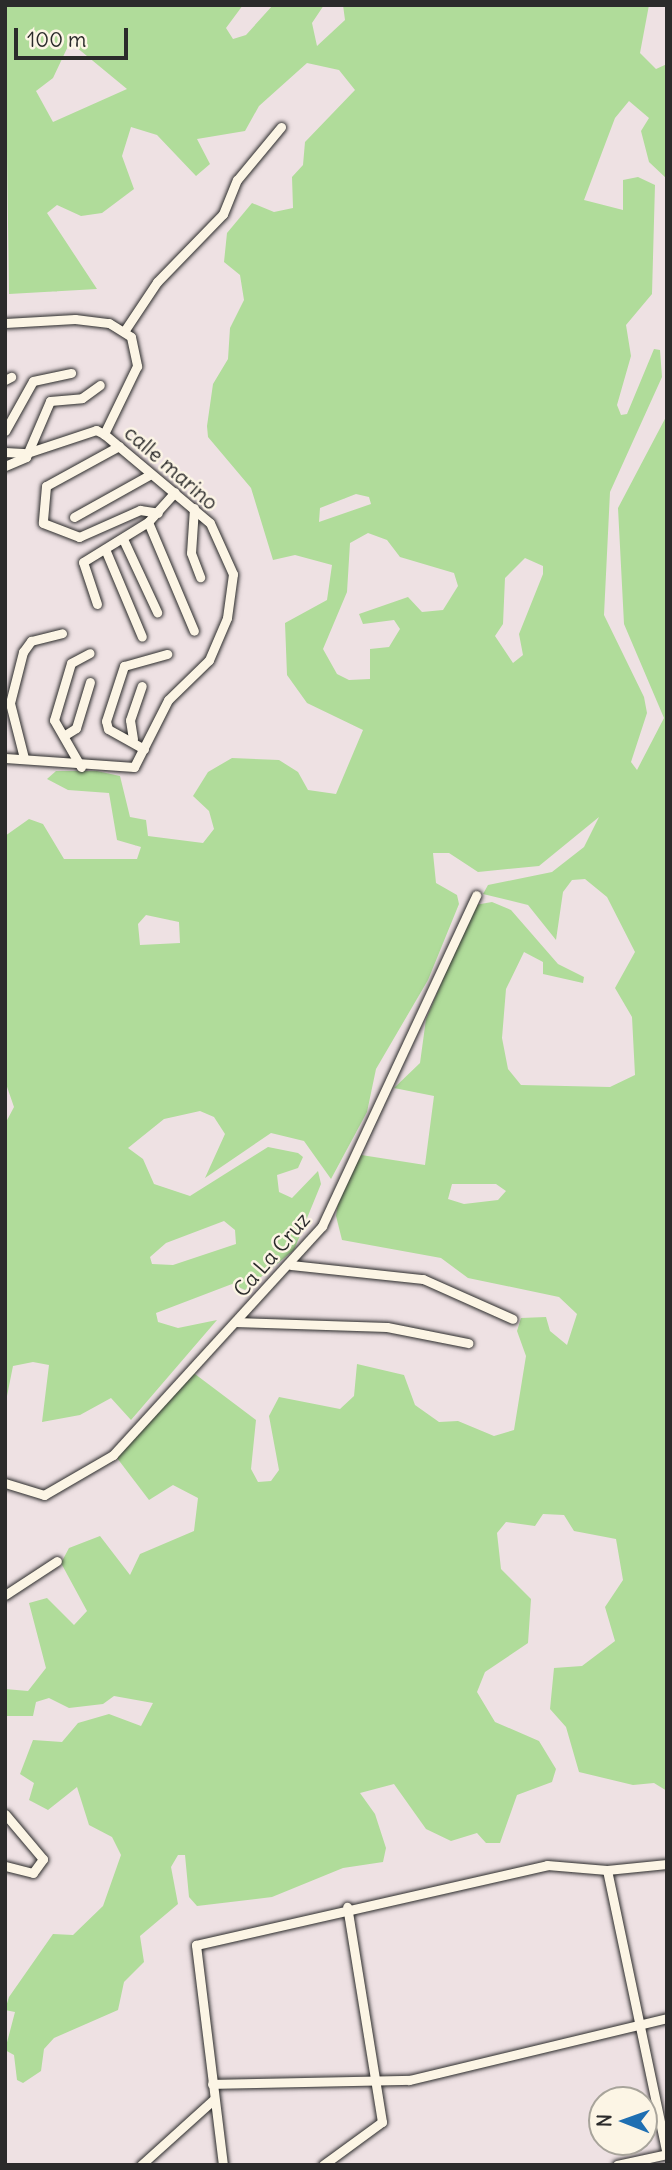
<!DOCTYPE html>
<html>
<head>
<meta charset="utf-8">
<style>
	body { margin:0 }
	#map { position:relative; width:672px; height:2170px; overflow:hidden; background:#eee1e3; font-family:Delius,sans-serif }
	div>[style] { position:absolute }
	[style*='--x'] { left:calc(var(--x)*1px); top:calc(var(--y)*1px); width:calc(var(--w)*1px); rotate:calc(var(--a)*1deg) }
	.green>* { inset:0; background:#b0dc9a }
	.roads { filter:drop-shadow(0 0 2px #2b2b2b) drop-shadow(0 0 2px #2b2b2b) }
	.minor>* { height:9px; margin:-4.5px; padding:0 4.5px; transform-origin:4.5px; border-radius:4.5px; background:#fcf5e5 }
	span { translate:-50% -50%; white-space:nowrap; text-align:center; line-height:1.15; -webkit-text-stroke:5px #fcf5e5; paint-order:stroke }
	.street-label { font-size:21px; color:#2b2b2b }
	.frame { position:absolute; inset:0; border:7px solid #2b2b2b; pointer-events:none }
	.north { position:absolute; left:588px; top:2086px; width:70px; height:70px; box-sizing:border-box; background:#fcf5e5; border:2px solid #a8a49b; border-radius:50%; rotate:271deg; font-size:19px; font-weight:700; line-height:28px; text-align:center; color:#2b2b2b }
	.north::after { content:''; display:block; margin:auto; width:24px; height:32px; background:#1f6fb2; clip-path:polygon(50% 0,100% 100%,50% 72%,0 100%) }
	.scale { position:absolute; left:14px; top:28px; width:114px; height:32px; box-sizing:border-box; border:4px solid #2b2b2b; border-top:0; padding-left:9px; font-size:21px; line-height:24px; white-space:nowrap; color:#2b2b2b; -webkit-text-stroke:5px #fcf5e5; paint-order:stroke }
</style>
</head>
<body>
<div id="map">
	<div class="green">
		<div style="clip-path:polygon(evenodd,5px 5px,243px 5px,226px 28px,233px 39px,246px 35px,273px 5px,324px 5px,312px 23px,317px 46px,345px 20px,343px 5px,649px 5px,640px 53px,656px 69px,667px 64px,667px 179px,649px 162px,641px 131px,649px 118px,629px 101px,615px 118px,584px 200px,623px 210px,623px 180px,638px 177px,655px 185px,652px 294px,626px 325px,631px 356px,617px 405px,621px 415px,627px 414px,654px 349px,660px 350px,662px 377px,610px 492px,604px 615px,644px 697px,647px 713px,631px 762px,637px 770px,664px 718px,624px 624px,618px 508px,667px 415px,667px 1791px,654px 1783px,633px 1785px,579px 1772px,566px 1727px,550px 1709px,554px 1668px,582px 1666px,615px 1641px,605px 1607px,623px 1580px,616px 1539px,574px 1531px,564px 1515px,543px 1514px,535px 1526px,506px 1522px,497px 1533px,501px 1569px,531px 1599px,528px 1643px,485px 1672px,477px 1692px,495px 1722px,539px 1741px,556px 1769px,552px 1782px,517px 1795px,500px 1843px,486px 1843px,477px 1833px,451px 1841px,426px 1829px,394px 1784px,360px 1793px,375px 1814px,386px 1848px,383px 1862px,343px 1868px,272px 1897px,197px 1906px,189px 1897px,185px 1855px,178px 1855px,171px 1867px,178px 1904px,140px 1936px,144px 1962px,124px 1982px,118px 2010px,54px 2038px,44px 2049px,41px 2071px,23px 2083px,17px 2080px,14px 2055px,5px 2050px,15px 2012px,5px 2010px,9px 1997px,53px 1934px,73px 1935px,103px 1906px,121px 1855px,112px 1837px,89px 1825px,77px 1787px,48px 1810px,29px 1800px,34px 1783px,20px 1774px,33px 1740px,62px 1742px,78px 1723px,109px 1714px,141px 1726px,153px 1703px,114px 1696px,103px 1704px,69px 1708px,49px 1698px,36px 1702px,33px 1716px,5px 1716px,5px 1689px,28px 1691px,46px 1668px,29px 1603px,47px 1598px,74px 1625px,87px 1611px,61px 1563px,69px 1548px,100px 1536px,130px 1575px,140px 1554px,194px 1531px,198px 1498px,173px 1485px,149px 1500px,117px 1458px,191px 1371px,256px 1420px,251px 1469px,258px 1482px,271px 1481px,279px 1470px,269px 1416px,279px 1397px,340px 1409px,354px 1396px,357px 1364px,404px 1375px,415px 1405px,439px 1422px,458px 1421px,494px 1436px,514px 1430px,526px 1356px,517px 1331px,521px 1318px,546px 1317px,550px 1331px,567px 1345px,577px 1314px,559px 1297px,468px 1278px,441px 1258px,342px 1240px,336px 1216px,341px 1182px,355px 1154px,425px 1165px,434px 1096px,394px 1088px,420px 1063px,426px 1019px,475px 905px,492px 902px,511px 910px,558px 964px,584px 977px,583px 983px,543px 974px,543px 962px,524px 952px,506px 989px,502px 1038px,508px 1069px,521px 1085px,610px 1087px,635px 1075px,632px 1017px,615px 988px,635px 952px,607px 897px,585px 879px,572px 880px,563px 892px,556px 940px,528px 905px,483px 894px,488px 885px,552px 872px,584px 847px,599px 817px,539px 866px,478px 872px,449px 853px,433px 853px,436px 883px,457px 895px,459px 904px,428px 980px,376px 1069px,367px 1112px,331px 1179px,304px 1141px,271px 1133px,205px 1178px,225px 1134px,214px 1117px,200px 1111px,164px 1119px,128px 1148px,143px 1159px,154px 1184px,190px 1196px,268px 1147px,298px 1153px,303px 1157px,298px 1168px,277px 1175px,279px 1192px,292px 1198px,318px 1171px,321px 1184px,294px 1250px,245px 1290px,232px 1284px,156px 1313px,158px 1322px,178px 1328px,217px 1320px,131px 1420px,111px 1398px,80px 1415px,42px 1422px,49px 1365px,33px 1362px,13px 1366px,5px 1406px,5px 1124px,14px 1107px,5px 1081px,5px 836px,29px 819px,43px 824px,64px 859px,137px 859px,141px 847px,117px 840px,109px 793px,68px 790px,47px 779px,56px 771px,97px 771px,120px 776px,130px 817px,146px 820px,148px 836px,203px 843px,214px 829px,209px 811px,193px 796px,208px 772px,232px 758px,279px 760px,298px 772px,308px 790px,336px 794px,363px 730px,307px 703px,287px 675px,285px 623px,327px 600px,332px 565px,295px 555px,273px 560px,251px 488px,208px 437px,207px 426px,213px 384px,228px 359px,230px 328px,244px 300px,240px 275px,224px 262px,227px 233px,252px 203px,274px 212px,293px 208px,292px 177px,303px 165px,305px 142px,355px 90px,339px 70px,307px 63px,259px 106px,245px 131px,197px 139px,210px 164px,196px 176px,157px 135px,131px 127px,122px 156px,134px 189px,102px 213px,81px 216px,57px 205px,47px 213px,97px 289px,9px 294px,5px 5px,70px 42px,127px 89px,53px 122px,36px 91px,53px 78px,70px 42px,5px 5px,356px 494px,369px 497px,371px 504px,319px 522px,320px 508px,356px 494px,5px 5px,368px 533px,387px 540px,400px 557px,454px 573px,458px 586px,443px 610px,422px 612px,408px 597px,359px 614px,363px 624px,394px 620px,400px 629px,389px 647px,370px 649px,370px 679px,349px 680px,337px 674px,323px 649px,347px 592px,350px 543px,368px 533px,5px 5px,525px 558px,543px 566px,543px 574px,519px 634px,523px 655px,513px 663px,495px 636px,503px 624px,505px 578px,525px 558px,5px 5px,146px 915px,179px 922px,180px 943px,140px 945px,138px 924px,146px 915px,5px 5px,452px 1184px,496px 1184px,506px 1191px,498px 1200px,464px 1204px,448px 1199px,452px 1184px,5px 5px,224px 1221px,235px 1230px,236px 1244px,173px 1265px,152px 1264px,150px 1257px,166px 1243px,224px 1221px)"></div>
	</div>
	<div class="roads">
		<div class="minor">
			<div style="--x:5;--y:323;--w:70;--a:-3.3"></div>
			<div style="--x:75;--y:319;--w:34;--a:7"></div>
			<div style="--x:109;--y:323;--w:26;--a:32"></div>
			<div style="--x:131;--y:337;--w:30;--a:78"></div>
			<div style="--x:137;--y:366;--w:76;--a:115.9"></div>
			<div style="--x:125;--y:330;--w:58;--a:-56.3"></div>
			<div style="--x:157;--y:282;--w:95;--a:-45.9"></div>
			<div style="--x:223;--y:214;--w:37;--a:-68"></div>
			<div style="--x:237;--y:180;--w:69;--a:-50.3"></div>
			<div style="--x:5;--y:380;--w:7;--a:-27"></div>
			<div style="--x:5;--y:431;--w:57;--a:-60.8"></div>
			<div style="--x:33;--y:381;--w:39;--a:-12"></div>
			<div style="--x:119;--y:446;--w:83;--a:151.3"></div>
			<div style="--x:46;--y:486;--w:37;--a:95"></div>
			<div style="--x:43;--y:523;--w:39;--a:21"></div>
			<div style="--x:79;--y:537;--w:67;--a:-23.9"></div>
			<div style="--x:140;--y:510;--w:18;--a:9"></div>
			<div style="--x:5;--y:452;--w:22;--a:3"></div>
			<div style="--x:27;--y:453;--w:73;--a:-18.4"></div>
			<div style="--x:96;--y:430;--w:9;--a:27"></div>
			<div style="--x:104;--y:434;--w:138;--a:40"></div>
			<div style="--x:210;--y:523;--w:56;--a:65.7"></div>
			<div style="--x:233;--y:574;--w:44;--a:97.8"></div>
			<div style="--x:227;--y:618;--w:46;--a:113.2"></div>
			<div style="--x:209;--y:660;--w:57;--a:135.7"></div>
			<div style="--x:168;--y:700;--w:75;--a:116.9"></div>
			<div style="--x:134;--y:767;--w:129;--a:-176"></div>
			<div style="--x:5;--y:466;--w:23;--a:-23"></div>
			<div style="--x:26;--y:457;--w:61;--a:-66.8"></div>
			<div style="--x:50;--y:401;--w:32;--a:-5"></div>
			<div style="--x:82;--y:398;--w:22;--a:-36"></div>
			<div style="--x:194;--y:508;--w:45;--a:93.8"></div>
			<div style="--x:191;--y:553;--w:26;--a:69"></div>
			<div style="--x:74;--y:517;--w:88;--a:-29.2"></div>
			<div style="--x:148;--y:522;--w:118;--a:67.1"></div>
			<div style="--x:123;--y:539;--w:81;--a:65"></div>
			<div style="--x:105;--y:549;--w:95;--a:67.2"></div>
			<div style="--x:97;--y:604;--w:44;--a:-108.4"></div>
			<div style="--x:83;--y:562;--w:76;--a:-31.6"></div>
			<div style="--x:148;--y:522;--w:40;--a:-48"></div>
			<div style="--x:65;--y:735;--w:13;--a:-32"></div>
			<div style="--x:76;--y:728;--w:48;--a:-73.1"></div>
			<div style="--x:133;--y:739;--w:19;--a:-99"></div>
			<div style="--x:130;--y:720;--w:36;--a:-71"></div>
			<div style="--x:144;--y:749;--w:41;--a:-150.9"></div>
			<div style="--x:108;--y:729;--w:8;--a:-104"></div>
			<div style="--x:106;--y:721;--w:58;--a:-71.9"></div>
			<div style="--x:124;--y:666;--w:45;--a:-15.6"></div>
			<div style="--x:24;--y:758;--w:57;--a:-104.3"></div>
			<div style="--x:10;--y:703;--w:53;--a:-75.7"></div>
			<div style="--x:23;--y:652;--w:14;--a:-54"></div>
			<div style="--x:31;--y:641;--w:32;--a:-14"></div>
			<div style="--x:81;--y:767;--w:54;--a:-119.9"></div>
			<div style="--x:54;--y:720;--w:59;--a:-73.4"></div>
			<div style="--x:71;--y:663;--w:21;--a:-28"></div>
			<div style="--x:291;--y:1265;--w:133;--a:6.1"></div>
			<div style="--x:423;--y:1279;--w:98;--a:24"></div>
			<div style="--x:235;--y:1322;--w:152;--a:1.9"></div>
			<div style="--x:387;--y:1327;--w:83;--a:11.2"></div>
			<div style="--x:5;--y:1483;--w:41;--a:17.1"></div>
			<div style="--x:44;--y:1495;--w:80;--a:-30.1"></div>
			<div style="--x:113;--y:1455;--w:310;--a:-47.6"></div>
			<div style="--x:322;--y:1226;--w:365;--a:-65"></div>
			<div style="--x:5;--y:1595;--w:62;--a:-33.2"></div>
			<div style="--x:5;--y:1814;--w:59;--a:49.8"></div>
			<div style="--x:43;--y:1859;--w:17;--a:126"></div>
			<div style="--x:33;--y:1873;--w:29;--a:-166"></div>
			<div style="--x:607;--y:1870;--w:291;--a:78.1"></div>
			<div style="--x:212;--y:2084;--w:197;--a:-1.2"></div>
			<div style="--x:409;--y:2080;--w:265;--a:-13.5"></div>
			<div style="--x:141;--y:2165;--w:98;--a:-42.1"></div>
			<div style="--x:223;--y:2165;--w:222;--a:-97"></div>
			<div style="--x:196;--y:1945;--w:360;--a:-12.8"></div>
			<div style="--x:547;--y:1865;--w:60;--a:4.8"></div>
			<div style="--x:607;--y:1870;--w:60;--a:-5.7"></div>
			<div style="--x:323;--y:2165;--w:73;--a:-36.1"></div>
			<div style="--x:382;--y:2122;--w:218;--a:-99.2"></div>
			<div style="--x:617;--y:2165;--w:51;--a:-12.4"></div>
		</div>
	</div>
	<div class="street-label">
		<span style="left:171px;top:468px;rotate:41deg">calle marino</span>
		<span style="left:272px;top:1255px;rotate:-49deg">Ca La Cruz</span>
	</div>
	<div class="frame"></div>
	<div class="north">N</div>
	<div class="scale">100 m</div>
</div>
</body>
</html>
